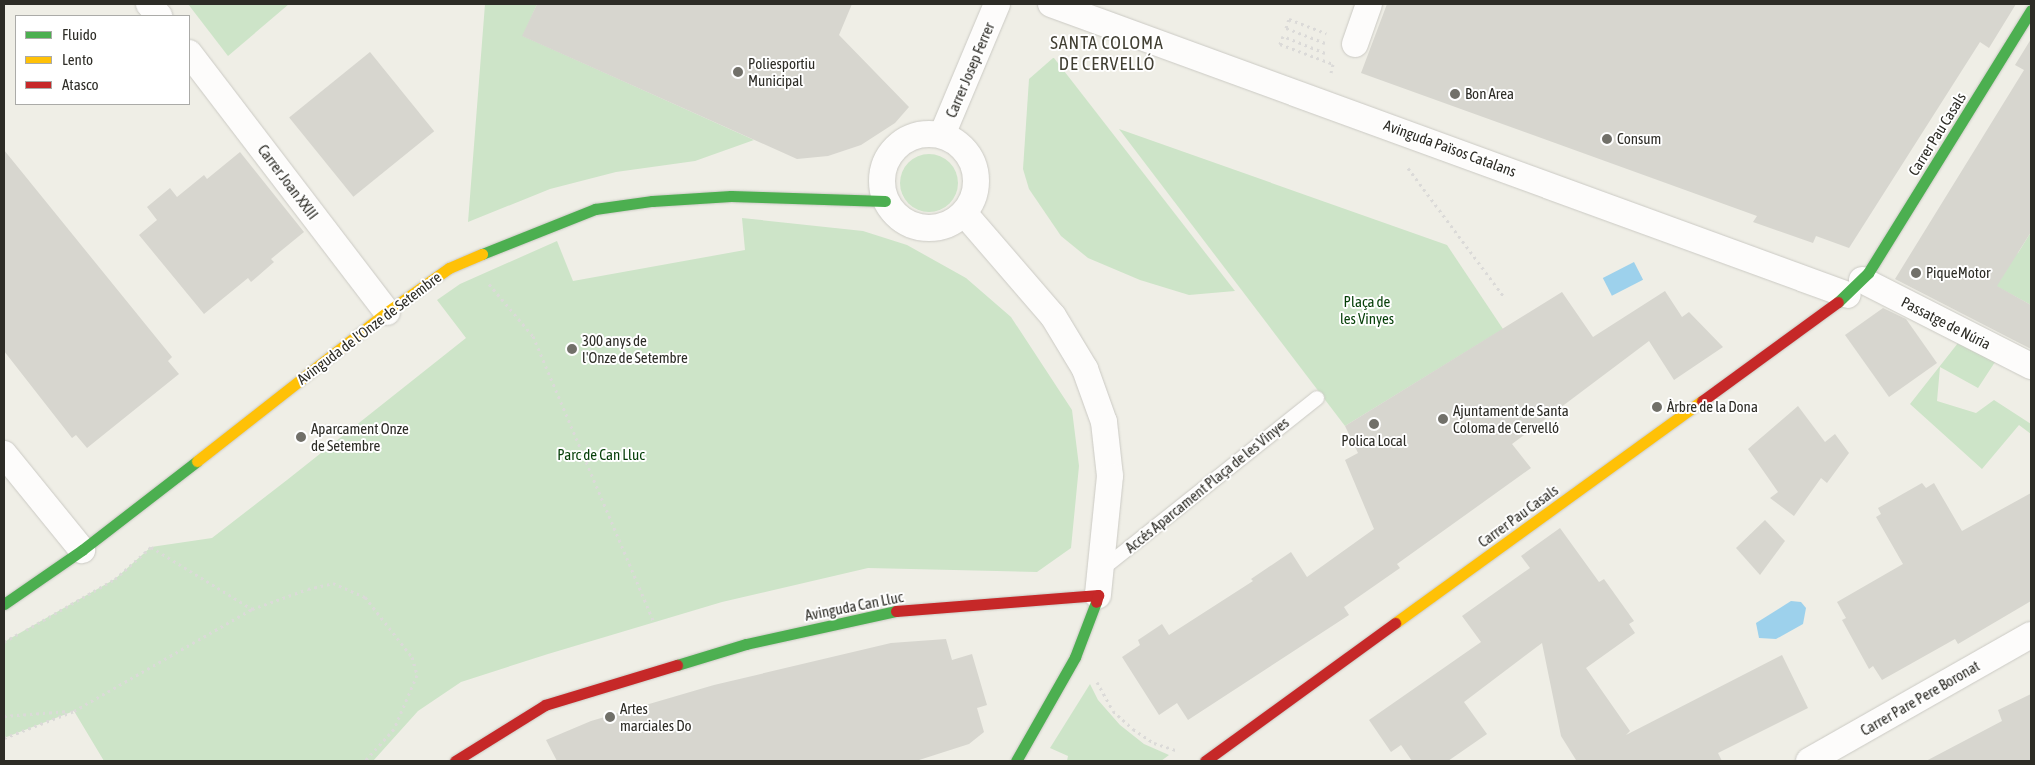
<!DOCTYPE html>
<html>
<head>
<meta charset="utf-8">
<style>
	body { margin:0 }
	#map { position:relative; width:2035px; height:765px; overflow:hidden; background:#efeee6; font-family:"Asap Condensed",sans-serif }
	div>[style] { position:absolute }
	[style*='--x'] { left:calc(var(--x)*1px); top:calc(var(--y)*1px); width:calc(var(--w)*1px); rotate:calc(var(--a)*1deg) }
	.green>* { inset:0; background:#cde4c8 }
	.round { border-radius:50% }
	.water>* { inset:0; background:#9dd1ec; transform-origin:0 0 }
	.building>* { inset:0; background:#d7d6cf; transform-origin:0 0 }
	.path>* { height:3px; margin-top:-1.5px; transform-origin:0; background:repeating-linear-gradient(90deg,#dbdad8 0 2.5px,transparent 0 6.5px) }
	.roads { filter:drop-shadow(0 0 1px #cbcac4) drop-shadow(0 0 1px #cbcac4) }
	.lane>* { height:14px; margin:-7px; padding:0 7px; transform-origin:7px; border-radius:7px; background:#fdfcfb }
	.street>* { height:26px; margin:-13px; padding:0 13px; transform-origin:13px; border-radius:13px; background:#fdfcfb }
	.street>.ring { margin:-13px; padding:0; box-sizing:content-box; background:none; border:26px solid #fdfcfb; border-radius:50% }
	.fast>* { height:11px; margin:-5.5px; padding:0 5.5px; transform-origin:5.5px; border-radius:5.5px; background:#4caf50 }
	.slow>* { height:11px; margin:-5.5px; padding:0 5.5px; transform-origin:5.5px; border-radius:5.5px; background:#ffc107 }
	.jam>* { height:11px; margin:-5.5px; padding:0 5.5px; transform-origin:5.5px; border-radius:5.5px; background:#c62828 }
	.dots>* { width:14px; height:14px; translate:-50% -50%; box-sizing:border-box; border:2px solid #fff; border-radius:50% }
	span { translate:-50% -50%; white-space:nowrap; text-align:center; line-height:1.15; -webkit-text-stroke:4px #fff; paint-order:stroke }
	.poi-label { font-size:15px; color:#2d2c26 }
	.left { translate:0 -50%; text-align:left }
	.street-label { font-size:15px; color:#2d2c26 }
	.park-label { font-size:15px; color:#063f08 }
	.quarter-label { font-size:18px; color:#403e32; letter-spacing:1px }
	.frame { position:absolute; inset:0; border:5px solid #2d2c26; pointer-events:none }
	.legend { position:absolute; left:15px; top:15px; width:175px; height:90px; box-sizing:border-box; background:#fff; border:1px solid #ababa8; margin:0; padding:6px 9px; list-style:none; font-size:15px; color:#2d2c26 }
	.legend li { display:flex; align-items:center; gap:10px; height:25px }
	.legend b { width:25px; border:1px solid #ababa8 }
</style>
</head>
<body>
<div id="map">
	<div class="green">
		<div style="clip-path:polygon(188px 4px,289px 4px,228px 56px)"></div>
		<div style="clip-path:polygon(485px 4px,537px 4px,523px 36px,754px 140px,695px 161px,616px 172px,550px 189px,468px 222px)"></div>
		<div style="clip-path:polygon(1053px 58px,1054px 58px,1235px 291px,1189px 295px,1140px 280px,1088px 258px,1061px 236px,1029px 189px,1023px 169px,1029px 79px)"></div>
		<div style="clip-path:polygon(1119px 129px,1447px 245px,1503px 329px,1345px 426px)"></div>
		<div class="round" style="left:900px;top:154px;width:58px;height:58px"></div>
		<div style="clip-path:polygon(742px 218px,863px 231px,907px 245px,966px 278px,1011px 317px,1072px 410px,1079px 466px,1071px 548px,1037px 572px,868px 568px,722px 602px,548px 654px,461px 682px,418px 711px,373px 761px,104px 761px,74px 711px,4px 738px,4px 642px,115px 579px,151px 547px,212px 538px,287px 480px,466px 338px,437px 300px,460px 284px,557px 241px,573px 281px,745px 250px)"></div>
		<div style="clip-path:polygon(2031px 232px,2031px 305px,1959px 266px,2018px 253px)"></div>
		<div style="clip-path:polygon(1958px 343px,1995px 362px,1978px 388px,1940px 367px,1937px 401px,1976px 413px,1994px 400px,2031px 424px,2031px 434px,2019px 425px,1982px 469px,1910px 404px)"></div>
		<div style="clip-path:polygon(1090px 684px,1098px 700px,1120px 725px,1144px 744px,1169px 755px,1161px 761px,1067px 761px,1068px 756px,1050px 748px)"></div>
	</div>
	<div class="water">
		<div style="left:1634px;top:262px;width:20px;height:35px;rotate:63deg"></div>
		<div style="clip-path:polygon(1791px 601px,1801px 602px,1806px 608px,1803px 624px,1776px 639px,1759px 638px,1756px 623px)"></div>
	</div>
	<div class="building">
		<div style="clip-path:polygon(537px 4px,852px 4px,839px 35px,909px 107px,895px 123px,861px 145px,828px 156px,797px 159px,522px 36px)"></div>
		<div style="clip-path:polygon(1387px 4px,2016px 4px,1989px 48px,1980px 42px,1849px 248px,1816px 236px,1813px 243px,1753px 222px,1757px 216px,1361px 73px)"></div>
		<div style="clip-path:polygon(2031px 39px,2031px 232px,1997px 286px,2031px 305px,2031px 349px,1895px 279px,2024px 70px,2015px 65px)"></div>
		<div style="left:370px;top:52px;width:102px;height:104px;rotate:51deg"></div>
		<div style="clip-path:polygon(4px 150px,172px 357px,168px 361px,179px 374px,87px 448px,76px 435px,72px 438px,4px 351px)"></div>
		<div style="clip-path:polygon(240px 152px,304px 232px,271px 259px,274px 262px,251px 282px,248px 278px,204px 314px,139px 235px,157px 220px,147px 207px,170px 188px,177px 197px,204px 175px,207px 179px)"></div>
		<div style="clip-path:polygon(1665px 291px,1682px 317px,1689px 312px,1723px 347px,1674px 380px,1649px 341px,1512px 444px,1531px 468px,1397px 564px,1400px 568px,1344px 607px,1349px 615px,1188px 720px,1177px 703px,1159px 715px,1122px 657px,1140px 645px,1138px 640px,1162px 624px,1169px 635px,1253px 581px,1251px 579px,1291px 552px,1307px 577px,1374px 529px,1345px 460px,1358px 453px,1345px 426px,1562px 292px,1593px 337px)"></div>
		<div style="clip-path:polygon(1883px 308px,1906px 319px,1937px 363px,1889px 397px,1845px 335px)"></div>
		<div style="clip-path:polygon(1798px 406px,1825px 442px,1835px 434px,1849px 453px,1827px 483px,1821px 478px,1794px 516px,1770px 498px,1778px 492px,1748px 449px)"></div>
		<div style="clip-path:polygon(1922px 483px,1926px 488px,1934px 483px,1962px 531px,2031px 493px,2031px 601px,1958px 644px,1955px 639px,1882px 680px,1873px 666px,1869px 669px,1842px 620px,1846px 618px,1837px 602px,1903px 564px,1876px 517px,1881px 514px,1878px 508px)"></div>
		<div style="clip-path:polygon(1765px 520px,1785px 541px,1760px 575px,1736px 548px)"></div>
		<div style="clip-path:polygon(1560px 528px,1599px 582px,1604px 579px,1634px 621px,1629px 624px,1635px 633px,1586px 668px,1630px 731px,1626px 735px,1782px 655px,1808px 708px,1718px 753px,1722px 761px,1573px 761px,1576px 760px,1561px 736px,1542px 643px,1464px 702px,1487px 734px,1448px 761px,1412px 761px,1401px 745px,1391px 752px,1369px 720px,1481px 642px,1462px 616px,1530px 568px,1521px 556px)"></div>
		<div style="clip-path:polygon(946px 639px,952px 660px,972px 654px,987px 705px,977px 708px,984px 732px,969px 744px,916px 761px,557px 761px,546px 740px,591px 721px,714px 685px,891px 643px)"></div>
		<div style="clip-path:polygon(2031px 694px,2031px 761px,1926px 761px,2002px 721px,1998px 710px)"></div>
	</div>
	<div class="path">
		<div style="--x:1325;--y:43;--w:42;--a:-159"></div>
		<div style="--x:1286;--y:28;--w:9;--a:-72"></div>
		<div style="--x:1289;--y:19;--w:40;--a:21"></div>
		<div style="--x:1325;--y:53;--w:45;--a:-158"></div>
		<div style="--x:1283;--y:36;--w:9;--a:111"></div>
		<div style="--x:1280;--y:44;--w:57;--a:20.7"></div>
		<div style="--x:1333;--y:64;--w:9;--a:103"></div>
		<div style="--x:1408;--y:168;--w:162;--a:53.3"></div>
		<div style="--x:489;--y:284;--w:68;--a:49.8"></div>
		<div style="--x:533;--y:336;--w:311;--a:67.1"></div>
		<div style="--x:26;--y:630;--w:103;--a:-29.8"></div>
		<div style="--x:115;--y:579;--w:48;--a:-41.6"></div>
		<div style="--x:151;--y:547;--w:119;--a:31.5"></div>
		<div style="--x:4;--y:642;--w:16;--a:-30"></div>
		<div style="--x:1097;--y:682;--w:33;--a:61"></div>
		<div style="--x:1113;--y:711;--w:27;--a:42"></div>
		<div style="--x:1133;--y:729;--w:25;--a:34"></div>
		<div style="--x:1154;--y:743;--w:23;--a:18"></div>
		<div style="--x:4;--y:716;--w:65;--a:-4.4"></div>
		<div style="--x:4;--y:738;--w:75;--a:-21.1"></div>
		<div style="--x:74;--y:711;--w:205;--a:-29.8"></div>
		<div style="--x:252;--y:609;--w:59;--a:-19.7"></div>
		<div style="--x:308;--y:589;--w:26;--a:-13"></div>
		<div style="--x:333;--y:583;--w:35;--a:24"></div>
		<div style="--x:365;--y:597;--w:76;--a:51.9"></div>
		<div style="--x:412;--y:657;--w:19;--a:74"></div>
		<div style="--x:417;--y:675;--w:59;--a:113.1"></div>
		<div style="--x:394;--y:729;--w:43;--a:132.2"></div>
	</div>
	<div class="roads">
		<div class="lane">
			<div style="--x:1101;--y:570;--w:276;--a:-38.5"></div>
		</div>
		<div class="street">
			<div style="--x:149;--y:4;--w:16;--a:50"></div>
			<div style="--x:1051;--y:4;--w:848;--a:20.06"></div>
			<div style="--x:1355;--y:44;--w:42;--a:-70.7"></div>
			<div style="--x:189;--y:53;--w:326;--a:52.6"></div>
			<div class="ring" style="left:882px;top:134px;width:68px;height:68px"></div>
			<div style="--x:942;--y:135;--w:142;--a:-67.2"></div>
			<div style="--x:964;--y:213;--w:136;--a:49.2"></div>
			<div style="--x:1053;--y:316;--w:62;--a:58.9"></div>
			<div style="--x:1085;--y:369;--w:56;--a:70.3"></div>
			<div style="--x:1104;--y:422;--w:54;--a:83.7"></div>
			<div style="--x:1110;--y:476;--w:120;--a:95.8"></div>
			<div style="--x:1862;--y:280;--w:190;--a:27"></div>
			<div style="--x:4;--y:454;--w:124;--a:50.9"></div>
			<div style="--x:1809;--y:761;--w:255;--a:-29.6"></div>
		</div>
		<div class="fast">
			<div style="--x:482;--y:254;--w:122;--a:-21.7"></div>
			<div style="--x:595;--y:209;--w:58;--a:-8"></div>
			<div style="--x:652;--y:201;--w:79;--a:-3.6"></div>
			<div style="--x:731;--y:196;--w:154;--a:1.9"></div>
			<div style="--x:1838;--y:302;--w:42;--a:-44"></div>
			<div style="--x:1868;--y:273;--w:309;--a:-58.2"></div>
			<div style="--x:4;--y:604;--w:95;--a:-34.7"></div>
			<div style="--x:82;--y:550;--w:145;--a:-37.7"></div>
			<div style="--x:677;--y:665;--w:72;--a:-16.9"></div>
			<div style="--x:746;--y:644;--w:154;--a:-12.4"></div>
			<div style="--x:1016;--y:761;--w:120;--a:-60.4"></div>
			<div style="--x:1075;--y:657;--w:59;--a:-69.1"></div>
		</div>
		<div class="slow">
			<div style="--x:197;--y:461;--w:241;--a:-38.1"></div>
			<div style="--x:387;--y:312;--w:76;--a:-35.4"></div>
			<div style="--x:449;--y:268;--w:36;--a:-23"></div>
			<div style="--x:1395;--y:623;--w:379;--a:-35.9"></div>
		</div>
		<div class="jam">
			<div style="--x:1702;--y:401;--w:168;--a:-36.1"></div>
			<div style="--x:896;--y:611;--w:203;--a:-4.5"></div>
			<div style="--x:1098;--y:595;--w:7;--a:106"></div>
			<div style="--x:455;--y:761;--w:106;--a:-31.9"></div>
			<div style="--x:545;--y:705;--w:138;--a:-16.9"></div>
			<div style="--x:1205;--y:761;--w:235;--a:-36"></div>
		</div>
	</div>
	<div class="dots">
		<div style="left:738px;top:72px;background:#717069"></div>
		<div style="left:1455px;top:94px;background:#717069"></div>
		<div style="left:1607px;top:139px;background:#717069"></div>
		<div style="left:1916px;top:273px;background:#717069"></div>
		<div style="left:572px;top:349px;background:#717069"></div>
		<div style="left:1657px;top:407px;background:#717069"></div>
		<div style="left:1443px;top:419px;background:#717069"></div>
		<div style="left:1374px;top:424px;background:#717069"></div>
		<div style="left:301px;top:437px;background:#717069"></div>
		<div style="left:610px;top:717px;background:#717069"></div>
	</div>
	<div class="poi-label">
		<span class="left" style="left:748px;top:72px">Poliesportiu<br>Municipal</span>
		<span class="left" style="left:1465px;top:94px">Bon Area</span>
		<span class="left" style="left:1617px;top:139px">Consum</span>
		<span class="left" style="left:1926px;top:273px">PiqueMotor</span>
		<span class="left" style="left:582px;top:349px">300 anys de<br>l'Onze de Setembre</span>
		<span class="left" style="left:1667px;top:407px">Àrbre de la Dona</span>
		<span class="left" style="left:1453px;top:419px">Ajuntament de Santa<br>Coloma de Cervelló</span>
		<span class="left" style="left:311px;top:437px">Aparcament Onze<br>de Setembre</span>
		<span style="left:1374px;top:441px">Polica Local</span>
		<span class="left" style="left:620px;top:717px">Artes<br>marciales Do</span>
	</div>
	<div class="street-label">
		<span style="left:970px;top:70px;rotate:-67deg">Carrer Josep Ferrer</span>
		<span style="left:1937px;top:134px;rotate:-58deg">Carrer Pau Casals</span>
		<span style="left:1450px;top:148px;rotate:20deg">Avinguda Països Catalans</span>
		<span style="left:288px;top:182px;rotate:53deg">Carrer Joan XXIII</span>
		<span style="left:1946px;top:323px;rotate:27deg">Passatge de Núria</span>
		<span style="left:369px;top:328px;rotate:-37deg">Avinguda de l'Onze de Setembre</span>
		<span style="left:1207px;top:485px;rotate:-39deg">Accés Aparcament Plaça de les Vinyes</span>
		<span style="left:1518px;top:516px;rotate:-36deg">Carrer Pau Casals</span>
		<span style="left:854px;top:606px;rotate:-11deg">Avinguda Can Lluc</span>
		<span style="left:1920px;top:698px;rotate:-30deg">Carrer Pare Pere Boronat</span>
	</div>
	<div class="park-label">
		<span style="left:1367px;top:310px">Plaça de<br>les Vinyes</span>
		<span style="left:601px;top:455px">Parc de Can Lluc</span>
	</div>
	<div class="quarter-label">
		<span style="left:1107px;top:54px">SANTA COLOMA<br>DE CERVELLÓ</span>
	</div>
	<div class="frame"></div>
	<ul class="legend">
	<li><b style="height:6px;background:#4caf50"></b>Fluido</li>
	<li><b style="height:6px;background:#ffc107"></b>Lento</li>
	<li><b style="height:6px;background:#c62828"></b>Atasco</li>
	</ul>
</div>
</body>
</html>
